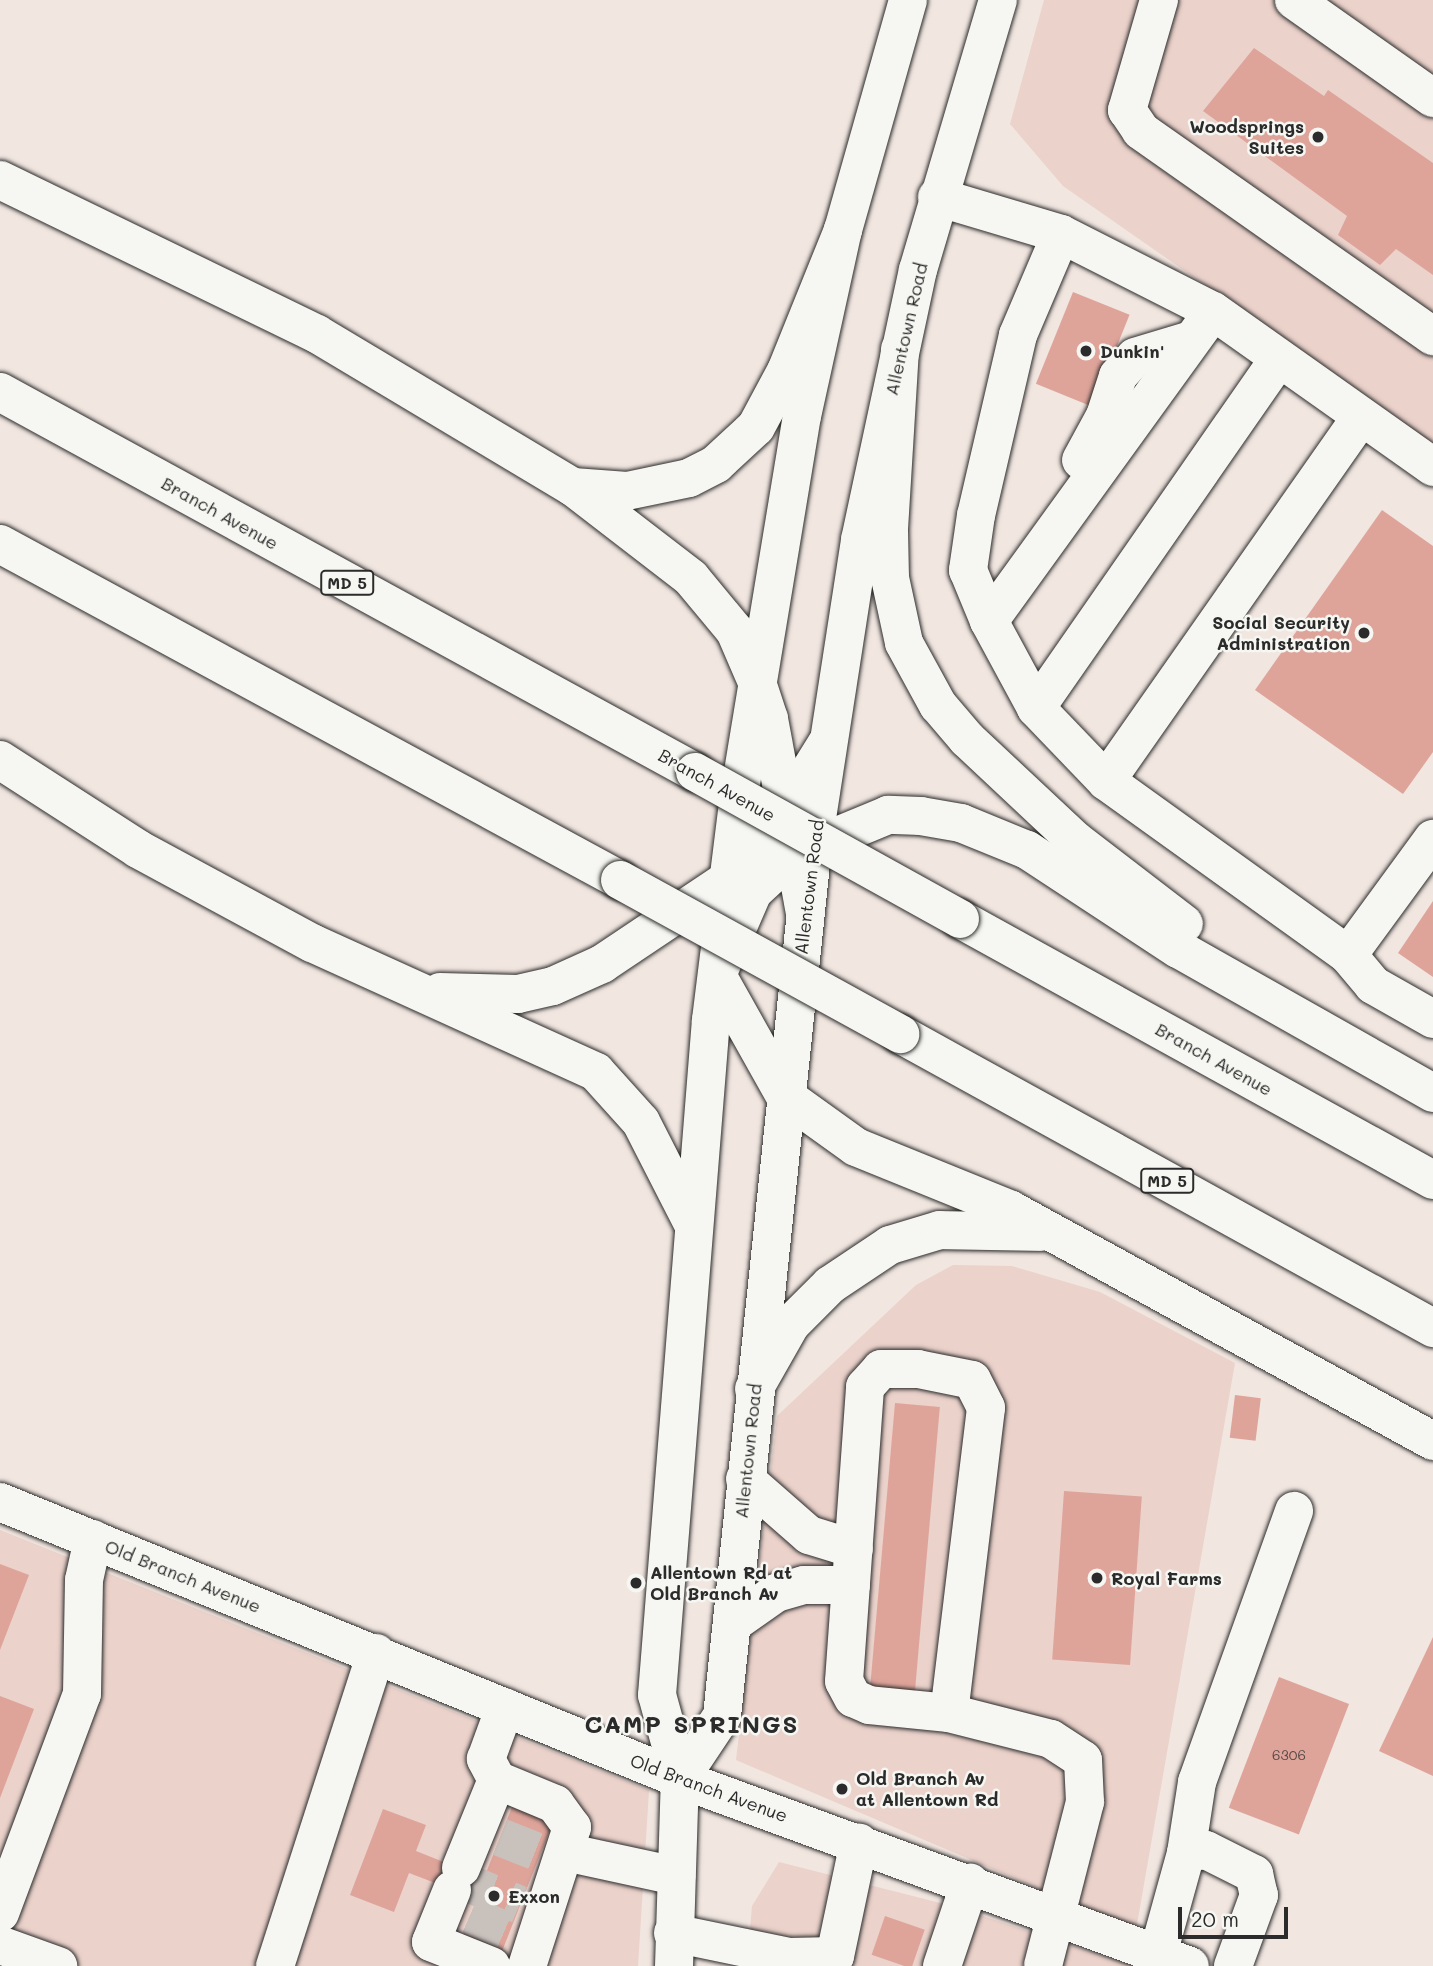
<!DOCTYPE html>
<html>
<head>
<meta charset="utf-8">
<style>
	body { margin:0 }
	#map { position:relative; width:1433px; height:1966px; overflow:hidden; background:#f1e6e0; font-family:Mali,sans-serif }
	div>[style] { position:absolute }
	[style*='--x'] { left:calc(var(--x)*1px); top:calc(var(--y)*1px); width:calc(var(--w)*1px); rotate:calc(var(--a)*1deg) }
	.built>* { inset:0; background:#ebd2cb }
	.building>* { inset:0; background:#dea49a; transform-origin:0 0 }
	.minor-tunnel>* { height:38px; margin-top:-19px; transform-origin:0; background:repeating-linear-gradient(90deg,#c9c1bc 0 38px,transparent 0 57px) }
	.roads { filter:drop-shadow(0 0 2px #2b2b2b) drop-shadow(0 0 2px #2b2b2b) }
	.minor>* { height:38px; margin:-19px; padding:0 19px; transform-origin:19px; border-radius:19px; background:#f6f6f2 }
	.major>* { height:38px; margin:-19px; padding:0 19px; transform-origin:19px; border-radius:19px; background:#f6f6f2 }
	.highway>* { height:38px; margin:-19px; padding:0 19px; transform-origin:19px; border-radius:19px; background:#f6f6f2 }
	.bridges { filter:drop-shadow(0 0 2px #2b2b2b) drop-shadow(0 0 2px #2b2b2b) }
	.highway-bridge>* { height:38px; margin:-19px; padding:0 19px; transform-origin:19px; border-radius:19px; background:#f6f6f2 }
	.dots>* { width:19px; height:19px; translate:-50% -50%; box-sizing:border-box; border:4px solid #f6f6f2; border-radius:50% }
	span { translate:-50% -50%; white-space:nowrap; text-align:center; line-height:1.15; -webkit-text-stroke:5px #f6f6f2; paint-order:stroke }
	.number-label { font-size:14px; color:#584947 }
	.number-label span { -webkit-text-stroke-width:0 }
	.shield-label span { padding:2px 5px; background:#f6f6f2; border:2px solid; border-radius:5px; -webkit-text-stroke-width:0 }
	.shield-label { font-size:16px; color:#2b2b2b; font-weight:700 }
	.poi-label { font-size:18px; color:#2b2b2b; font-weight:700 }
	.right { translate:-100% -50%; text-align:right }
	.left { translate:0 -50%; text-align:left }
	.street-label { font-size:18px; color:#2b2b2b }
	.district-label { font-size:24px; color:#2b2b2b; font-weight:700; letter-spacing:2px }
	.scale { position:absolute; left:1178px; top:1907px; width:110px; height:32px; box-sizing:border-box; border:4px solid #2b2b2b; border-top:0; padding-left:9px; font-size:21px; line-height:24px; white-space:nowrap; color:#2b2b2b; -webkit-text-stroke:5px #f6f6f2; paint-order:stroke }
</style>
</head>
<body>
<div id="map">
	<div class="built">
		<div style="clip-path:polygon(1044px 0,1433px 0,1433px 444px,1063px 186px,1010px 124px)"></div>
		<div style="clip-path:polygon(953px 1265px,1012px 1266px,1100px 1292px,1235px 1363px,1136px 1930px,736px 1760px,777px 1416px,916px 1285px)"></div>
		<div style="clip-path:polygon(0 1530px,649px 1790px,638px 1966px,0 1966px)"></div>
		<div style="clip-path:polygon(779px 1862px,956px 1907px,1133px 1966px,747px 1966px,752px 1906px)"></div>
	</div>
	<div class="building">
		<div style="clip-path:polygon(1254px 48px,1324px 96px,1328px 90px,1433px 163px,1433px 275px,1396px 249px,1380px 265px,1338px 235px,1347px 216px,1203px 111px)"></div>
		<div style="left:1073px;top:292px;width:61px;height:99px;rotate:22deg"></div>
		<div style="clip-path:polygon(1382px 510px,1433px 546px,1433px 752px,1403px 794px,1255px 690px)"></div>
		<div style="clip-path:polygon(1433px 901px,1433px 977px,1398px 953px)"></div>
		<div style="left:1235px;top:1395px;width:26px;height:43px;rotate:7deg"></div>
		<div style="left:895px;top:1403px;width:45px;height:289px;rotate:5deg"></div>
		<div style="left:1064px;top:1491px;width:78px;height:169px;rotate:4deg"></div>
		<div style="clip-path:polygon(0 1564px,29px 1575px,0 1650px)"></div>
		<div style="clip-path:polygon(1433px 1637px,1433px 1776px,1379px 1751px)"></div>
		<div style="left:1279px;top:1677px;width:75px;height:140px;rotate:21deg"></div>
		<div style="clip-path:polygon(0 1696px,34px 1709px,0 1798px)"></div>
		<div style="clip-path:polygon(512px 1807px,553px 1822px,497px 1964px,458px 1948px,477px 1899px,409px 1873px,394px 1912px,350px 1895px,383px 1809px,426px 1825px,416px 1851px,484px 1878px)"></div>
		<div style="left:885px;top:1916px;width:42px;height:41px;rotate:19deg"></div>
	</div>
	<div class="minor-tunnel">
		<div style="--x:500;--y:1837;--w:43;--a:21.8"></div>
		<div style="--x:456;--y:1878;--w:69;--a:22.9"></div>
		<div style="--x:470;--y:1915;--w:43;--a:23.6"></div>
	</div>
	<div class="roads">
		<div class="minor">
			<div style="--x:1159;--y:0;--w:115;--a:106.2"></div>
			<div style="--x:1127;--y:110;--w:25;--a:56"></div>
			<div style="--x:1141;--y:131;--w:357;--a:35.1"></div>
			<div style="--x:1294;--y:0;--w:170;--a:35.2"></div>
			<div style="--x:937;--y:197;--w:129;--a:16.6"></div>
			<div style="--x:1061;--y:234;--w:170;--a:26.9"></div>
			<div style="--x:1213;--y:311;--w:270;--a:35.3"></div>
			<div style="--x:1061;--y:234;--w:110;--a:113.1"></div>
			<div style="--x:1018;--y:335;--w:185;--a:103.1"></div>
			<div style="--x:976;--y:515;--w:56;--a:98.3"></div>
			<div style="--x:968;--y:570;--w:55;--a:67.6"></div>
			<div style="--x:989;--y:621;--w:99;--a:61.6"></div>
			<div style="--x:1036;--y:708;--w:101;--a:46.2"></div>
			<div style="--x:1106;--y:781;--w:298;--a:35.7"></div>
			<div style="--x:1348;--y:955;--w:39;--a:50"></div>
			<div style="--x:1373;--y:985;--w:69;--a:29.5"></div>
			<div style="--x:1081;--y:460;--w:50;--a:-61.4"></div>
			<div style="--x:1105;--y:416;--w:42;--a:-72"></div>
			<div style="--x:1118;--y:376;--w:25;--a:-48"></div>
			<div style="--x:1135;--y:357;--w:59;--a:-16.9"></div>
			<div style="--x:989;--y:621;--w:382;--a:-54.1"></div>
			<div style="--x:1036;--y:708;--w:425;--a:-55.2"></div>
			<div style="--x:1106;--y:781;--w:444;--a:-55"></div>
			<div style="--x:1348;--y:955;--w:144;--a:-53.8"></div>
			<div style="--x:745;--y:1479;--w:85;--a:41.2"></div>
			<div style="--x:809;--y:1535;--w:47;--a:17.3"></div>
			<div style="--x:732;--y:1624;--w:54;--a:-35.2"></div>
			<div style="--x:776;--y:1593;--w:29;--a:-16"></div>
			<div style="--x:804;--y:1585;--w:47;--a:0"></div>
			<div style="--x:949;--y:1713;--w:80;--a:-174.3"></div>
			<div style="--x:869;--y:1705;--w:17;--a:-156"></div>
			<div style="--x:853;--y:1698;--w:19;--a:-118"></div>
			<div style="--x:844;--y:1681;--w:295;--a:-85.9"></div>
			<div style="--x:865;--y:1387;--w:24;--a:-48"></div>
			<div style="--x:881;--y:1369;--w:37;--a:0"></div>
			<div style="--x:918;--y:1369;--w:55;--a:11.5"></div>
			<div style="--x:972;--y:1380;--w:31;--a:63"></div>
			<div style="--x:986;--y:1408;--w:307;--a:96.9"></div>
			<div style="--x:949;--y:1713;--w:105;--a:14.3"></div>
			<div style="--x:1051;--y:1739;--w:38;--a:33"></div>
			<div style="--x:1083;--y:1760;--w:42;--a:87.3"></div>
			<div style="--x:1085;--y:1802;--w:169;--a:104.4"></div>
			<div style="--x:497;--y:1780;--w:63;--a:22.5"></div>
			<div style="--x:555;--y:1804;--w:29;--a:54"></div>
			<div style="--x:572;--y:1827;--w:146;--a:107.9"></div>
			<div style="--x:565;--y:1852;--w:114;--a:12.2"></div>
			<div style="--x:1186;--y:1853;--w:72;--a:-81.2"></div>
			<div style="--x:1197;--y:1782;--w:288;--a:-70.3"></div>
			<div style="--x:461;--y:1868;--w:95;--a:-67.8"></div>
			<div style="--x:497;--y:1780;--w:24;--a:-118"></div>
			<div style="--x:486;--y:1759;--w:55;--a:-69.9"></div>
			<div style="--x:452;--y:1890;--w:56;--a:112"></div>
			<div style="--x:431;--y:1942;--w:65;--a:21.8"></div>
			<div style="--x:0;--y:1913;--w:234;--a:-69.5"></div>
			<div style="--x:82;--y:1694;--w:114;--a:-89"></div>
			<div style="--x:84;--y:1580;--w:42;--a:-77.6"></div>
			<div style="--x:673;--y:1933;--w:118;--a:11.7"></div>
			<div style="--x:789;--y:1957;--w:46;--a:-1.2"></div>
			<div style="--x:835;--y:1956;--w:116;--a:-78.1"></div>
			<div style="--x:0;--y:1945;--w:62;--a:19.9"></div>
			<div style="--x:1158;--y:1954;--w:105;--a:-74.5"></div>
			<div style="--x:1186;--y:1853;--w:20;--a:-9"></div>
			<div style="--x:1206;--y:1850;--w:54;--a:26.6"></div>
			<div style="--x:1254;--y:1874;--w:22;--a:77"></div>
			<div style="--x:1259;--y:1895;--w:76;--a:110.1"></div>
			<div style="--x:275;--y:1966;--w:329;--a:-72.1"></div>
			<div style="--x:942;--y:1966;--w:88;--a:-71.4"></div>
		</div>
		<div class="major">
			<div style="--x:0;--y:1502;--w:734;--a:22.16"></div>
			<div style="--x:680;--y:1779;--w:543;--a:20.14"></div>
			<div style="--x:680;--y:1779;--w:76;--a:-56.3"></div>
			<div style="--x:722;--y:1716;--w:877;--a:-84.04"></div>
			<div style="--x:813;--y:844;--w:308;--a:-81.2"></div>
			<div style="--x:860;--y:540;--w:276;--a:-77.9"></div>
			<div style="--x:918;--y:270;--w:282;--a:-73.5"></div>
			<div style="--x:674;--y:1966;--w:187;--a:-88.2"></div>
			<div style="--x:680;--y:1779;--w:87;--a:-105.3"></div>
			<div style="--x:657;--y:1695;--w:677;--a:-85.43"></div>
			<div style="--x:711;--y:1020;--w:226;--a:-82.9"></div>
			<div style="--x:739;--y:796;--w:385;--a:-80.6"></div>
			<div style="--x:802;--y:416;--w:190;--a:-77.6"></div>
			<div style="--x:843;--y:230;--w:239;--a:-74.2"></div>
		</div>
		<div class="highway">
			<div style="--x:0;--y:180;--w:352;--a:25.9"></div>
			<div style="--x:317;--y:334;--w:298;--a:30.9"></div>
			<div style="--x:573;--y:487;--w:149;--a:37.6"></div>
			<div style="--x:691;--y:578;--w:69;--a:50.3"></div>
			<div style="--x:735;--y:631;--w:56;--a:66.7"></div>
			<div style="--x:757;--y:682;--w:39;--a:72"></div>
			<div style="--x:769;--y:719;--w:198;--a:79.5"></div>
			<div style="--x:900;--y:349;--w:182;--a:93.5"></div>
			<div style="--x:889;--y:531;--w:47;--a:88.8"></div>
			<div style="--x:890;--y:578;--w:66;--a:77.8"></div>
			<div style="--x:904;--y:643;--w:71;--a:61.3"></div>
			<div style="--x:938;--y:705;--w:45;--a:49.5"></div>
			<div style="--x:967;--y:739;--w:149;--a:43.1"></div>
			<div style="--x:1076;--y:841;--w:136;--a:37.5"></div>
			<div style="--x:0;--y:392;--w:792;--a:28.67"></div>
			<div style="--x:573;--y:487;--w:54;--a:4.2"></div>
			<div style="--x:627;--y:491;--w:63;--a:-11.8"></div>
			<div style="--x:689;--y:478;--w:30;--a:-27"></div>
			<div style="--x:716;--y:464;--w:54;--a:-42.8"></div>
			<div style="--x:756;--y:427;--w:64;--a:-61.8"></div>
			<div style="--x:786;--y:371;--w:152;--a:-68"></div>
			<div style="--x:0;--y:544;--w:705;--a:28.45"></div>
			<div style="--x:0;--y:760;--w:164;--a:32.8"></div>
			<div style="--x:138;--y:849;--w:198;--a:28.4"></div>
			<div style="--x:312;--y:943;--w:312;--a:24.4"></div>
			<div style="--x:596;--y:1072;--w:67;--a:48"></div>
			<div style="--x:641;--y:1122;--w:117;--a:63"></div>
			<div style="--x:960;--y:919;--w:540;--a:28.89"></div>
			<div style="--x:440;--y:992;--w:78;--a:1.5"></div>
			<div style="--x:518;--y:994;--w:36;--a:-13"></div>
			<div style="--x:553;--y:986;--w:54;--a:-24.2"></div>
			<div style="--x:602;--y:964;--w:153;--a:-33.8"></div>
			<div style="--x:729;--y:879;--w:90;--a:-50.8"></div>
			<div style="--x:786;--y:809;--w:78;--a:-58.2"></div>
			<div style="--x:900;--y:1034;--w:609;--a:28.88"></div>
			<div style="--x:1433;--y:1093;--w:293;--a:-150.5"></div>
			<div style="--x:1178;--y:949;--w:181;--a:-146.7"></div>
			<div style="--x:1027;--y:850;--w:71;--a:-157.8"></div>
			<div style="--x:961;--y:823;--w:41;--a:-170.1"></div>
			<div style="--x:921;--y:816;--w:33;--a:-178"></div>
			<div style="--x:888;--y:815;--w:102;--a:157.5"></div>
			<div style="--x:794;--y:854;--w:56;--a:137.2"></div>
			<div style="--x:753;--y:892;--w:90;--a:113.4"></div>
			<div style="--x:717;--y:975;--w:139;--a:60.7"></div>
			<div style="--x:785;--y:1096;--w:87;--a:35.7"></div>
			<div style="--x:856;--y:1147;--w:167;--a:22.1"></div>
			<div style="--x:1011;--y:1210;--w:481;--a:28.7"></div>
			<div style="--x:754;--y:1389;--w:75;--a:-60.4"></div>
			<div style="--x:791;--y:1324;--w:55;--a:-45"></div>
			<div style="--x:830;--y:1285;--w:72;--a:-33.7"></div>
			<div style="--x:890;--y:1245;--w:52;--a:-16.7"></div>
			<div style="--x:940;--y:1230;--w:101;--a:1.1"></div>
		</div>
	</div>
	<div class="bridges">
		<div class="highway-bridge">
			<div style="--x:695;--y:772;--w:303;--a:29"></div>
			<div style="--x:620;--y:880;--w:320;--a:28.8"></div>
		</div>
	</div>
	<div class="dots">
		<div style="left:1318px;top:137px;background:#2b2b2b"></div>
		<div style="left:1086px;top:351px;background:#2b2b2b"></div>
		<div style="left:1364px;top:633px;background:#2b2b2b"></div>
		<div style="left:1097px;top:1578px;background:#2b2b2b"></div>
		<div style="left:636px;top:1583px;background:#2b2b2b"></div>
		<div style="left:842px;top:1789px;background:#2b2b2b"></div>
		<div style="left:494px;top:1896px;background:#2b2b2b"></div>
	</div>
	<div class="number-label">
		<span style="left:1289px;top:1755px">6306</span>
	</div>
	<div class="shield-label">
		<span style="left:347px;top:583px">MD 5</span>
		<span style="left:1167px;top:1181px">MD 5</span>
	</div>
	<div class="poi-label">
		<span class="right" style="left:1304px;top:137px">Woodsprings<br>Suites</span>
		<span class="left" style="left:1100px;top:351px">Dunkin'</span>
		<span class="right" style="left:1350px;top:633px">Social Security<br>Administration</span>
		<span class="left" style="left:650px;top:1583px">Allentown Rd at<br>Old Branch Av</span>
		<span class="left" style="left:1111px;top:1578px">Royal Farms</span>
		<span class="left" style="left:856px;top:1789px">Old Branch Av<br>at Allentown Rd</span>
		<span class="left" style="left:508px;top:1896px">Exxon</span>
	</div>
	<div class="street-label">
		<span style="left:906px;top:329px;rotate:-77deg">Allentown Road</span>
		<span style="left:220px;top:513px;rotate:29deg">Branch Avenue</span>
		<span style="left:717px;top:785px;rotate:29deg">Branch Avenue</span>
		<span style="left:809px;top:887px;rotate:-83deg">Allentown Road</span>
		<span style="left:1214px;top:1059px;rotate:29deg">Branch Avenue</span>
		<span style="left:748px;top:1451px;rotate:-84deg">Allentown Road</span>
		<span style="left:183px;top:1576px;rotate:22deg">Old Branch Avenue</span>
		<span style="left:709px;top:1788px;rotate:20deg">Old Branch Avenue</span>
	</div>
	<div class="district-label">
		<span style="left:692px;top:1724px">CAMP SPRINGS</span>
	</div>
	<div class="scale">20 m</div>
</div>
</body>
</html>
